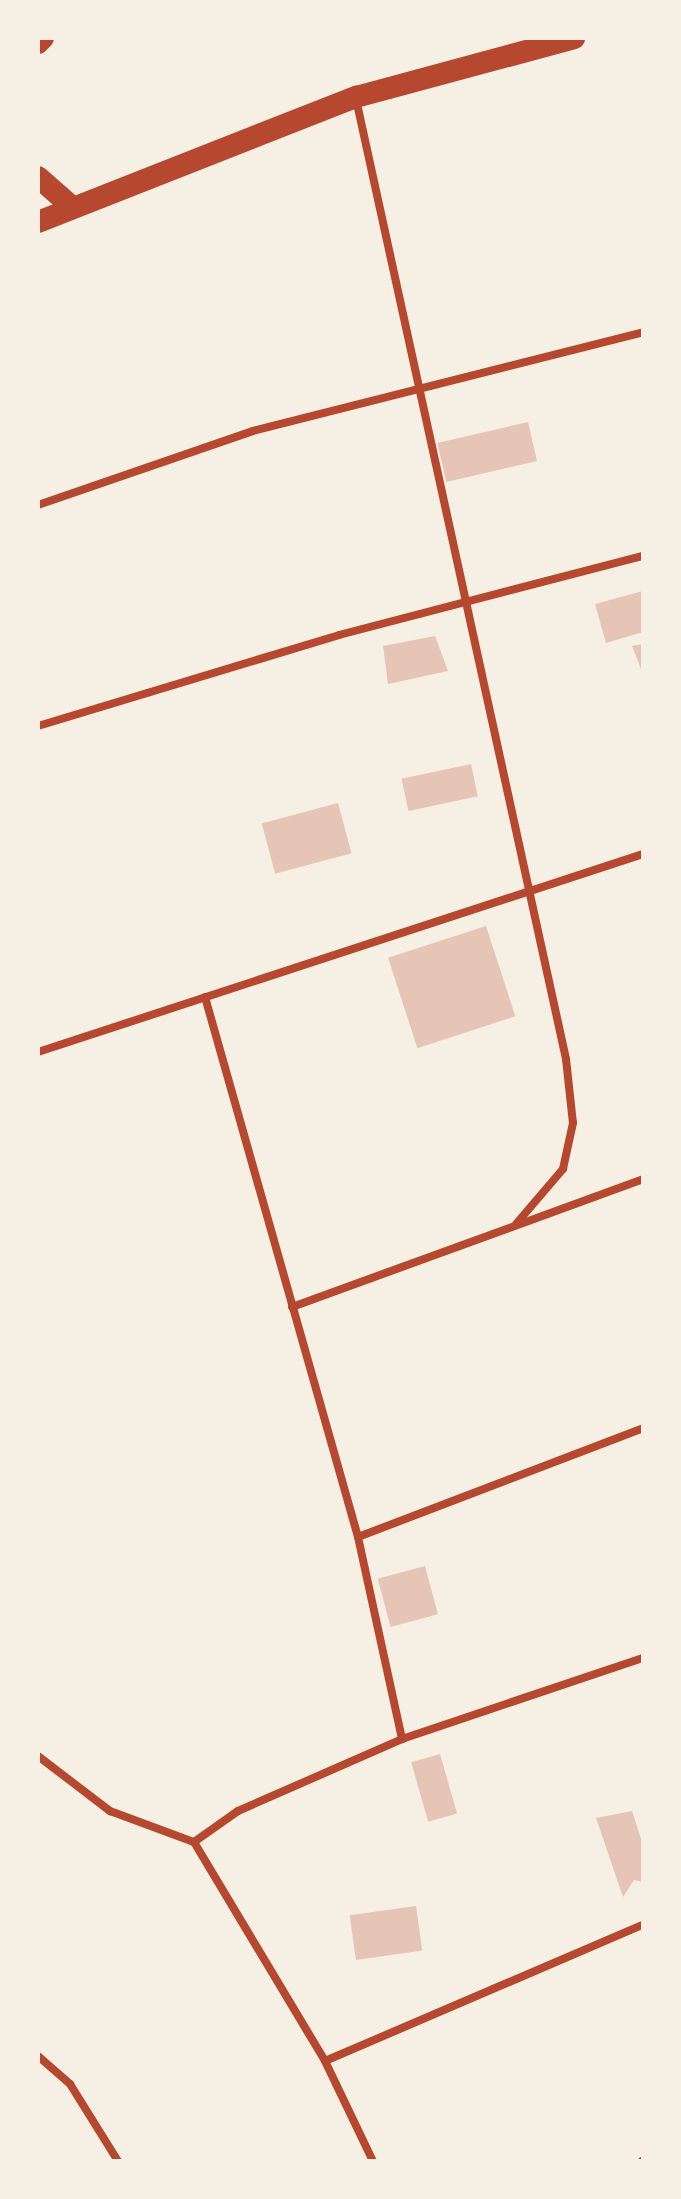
<!DOCTYPE html>
<html>
<head>
<meta charset="utf-8">
<style>
	body { margin:0 }
	#map { position:relative; width:681px; height:2199px; overflow:hidden; background:#f6efe4; font-family:Lato,sans-serif }
	div>[style] { position:absolute }
	[style*='--x'] { left:calc(var(--x)*1px); top:calc(var(--y)*1px); width:calc(var(--w)*1px); rotate:calc(var(--a)*1deg) }
	.building>* { inset:0; background:#e6c5b7; transform-origin:0 0 }
	.minor>* { height:8px; margin:-4px; padding:0 4px; transform-origin:4px; border-radius:4px; background:#b5482f }
	.trunk>* { height:22px; margin:-11px; padding:0 11px; transform-origin:11px; border-radius:11px; background:#b5482f }
	span { translate:-50% -50%; white-space:nowrap; text-align:center; line-height:1.15; -webkit-text-stroke:6px #f6efe4; paint-order:stroke }
	.frame { position:absolute; inset:0; border:40px solid #f6efe4; pointer-events:none }
</style>
</head>
<body>
<div id="map">
	<div class="building">
		<div style="left:528px;top:422px;width:40px;height:93px;rotate:77deg"></div>
		<div style="clip-path:polygon(643px 591px,643px 632px,606px 643px,595px 604px)"></div>
		<div style="clip-path:polygon(435px 636px,448px 671px,388px 684px,383px 646px)"></div>
		<div style="clip-path:polygon(643px 644px,643px 674px,632px 646px)"></div>
		<div style="left:471px;top:764px;width:33px;height:71px;rotate:78deg"></div>
		<div style="left:338px;top:803px;width:52px;height:79px;rotate:75deg"></div>
		<div style="left:486px;top:926px;width:95px;height:103px;rotate:72deg"></div>
		<div style="left:425px;top:1566px;width:50px;height:49px;rotate:75deg"></div>
		<div style="left:440px;top:1754px;width:62px;height:30px;rotate:74deg"></div>
		<div style="clip-path:polygon(632px 1811px,643px 1845px,643px 1882px,634px 1880px,623px 1897px,596px 1818px)"></div>
		<div style="left:416px;top:1906px;width:45px;height:67px;rotate:82deg"></div>
	</div>
	<div class="minor">
		<div style="--x:356;--y:99;--w:983;--a:77.66"></div>
		<div style="--x:566;--y:1059;--w:64;--a:83.8"></div>
		<div style="--x:573;--y:1123;--w:47;--a:102.3"></div>
		<div style="--x:563;--y:1169;--w:72;--a:130.5"></div>
		<div style="--x:38;--y:505;--w:227;--a:-19"></div>
		<div style="--x:253;--y:431;--w:402;--a:-14.2"></div>
		<div style="--x:38;--y:726;--w:314;--a:-16.8"></div>
		<div style="--x:339;--y:635;--w:314;--a:-14.6"></div>
		<div style="--x:205;--y:997;--w:561;--a:74.18"></div>
		<div style="--x:358;--y:1537;--w:207;--a:77.7"></div>
		<div style="--x:38;--y:1052;--w:637;--a:-18.12"></div>
		<div style="--x:292;--y:1307;--w:374;--a:-20"></div>
		<div style="--x:358;--y:1537;--w:305;--a:-20.9"></div>
		<div style="--x:38;--y:1756;--w:91;--a:37.4"></div>
		<div style="--x:110;--y:1811;--w:90;--a:20.3"></div>
		<div style="--x:194;--y:1842;--w:255;--a:59.1"></div>
		<div style="--x:325;--y:2061;--w:111;--a:64.4"></div>
		<div style="--x:194;--y:1842;--w:54;--a:-35.2"></div>
		<div style="--x:238;--y:1811;--w:179;--a:-23.7"></div>
		<div style="--x:402;--y:1739;--w:254;--a:-18.6"></div>
		<div style="--x:38;--y:2056;--w:43;--a:41.2"></div>
		<div style="--x:70;--y:2084;--w:91;--a:58.1"></div>
		<div style="--x:325;--y:2061;--w:346;--a:-23.2"></div>
		<div style="--x:642;--y:2161;--w:1;--a:0"></div>
	</div>
	<div class="trunk">
		<div style="--x:38;--y:43;--w:7;--a:-45"></div>
		<div style="--x:38;--y:177;--w:44;--a:41.3"></div>
		<div style="--x:38;--y:222;--w:342;--a:-21.5"></div>
		<div style="--x:356;--y:97;--w:226;--a:-15.1"></div>
	</div>
	<div class="frame"></div>
</div>
</body>
</html>
